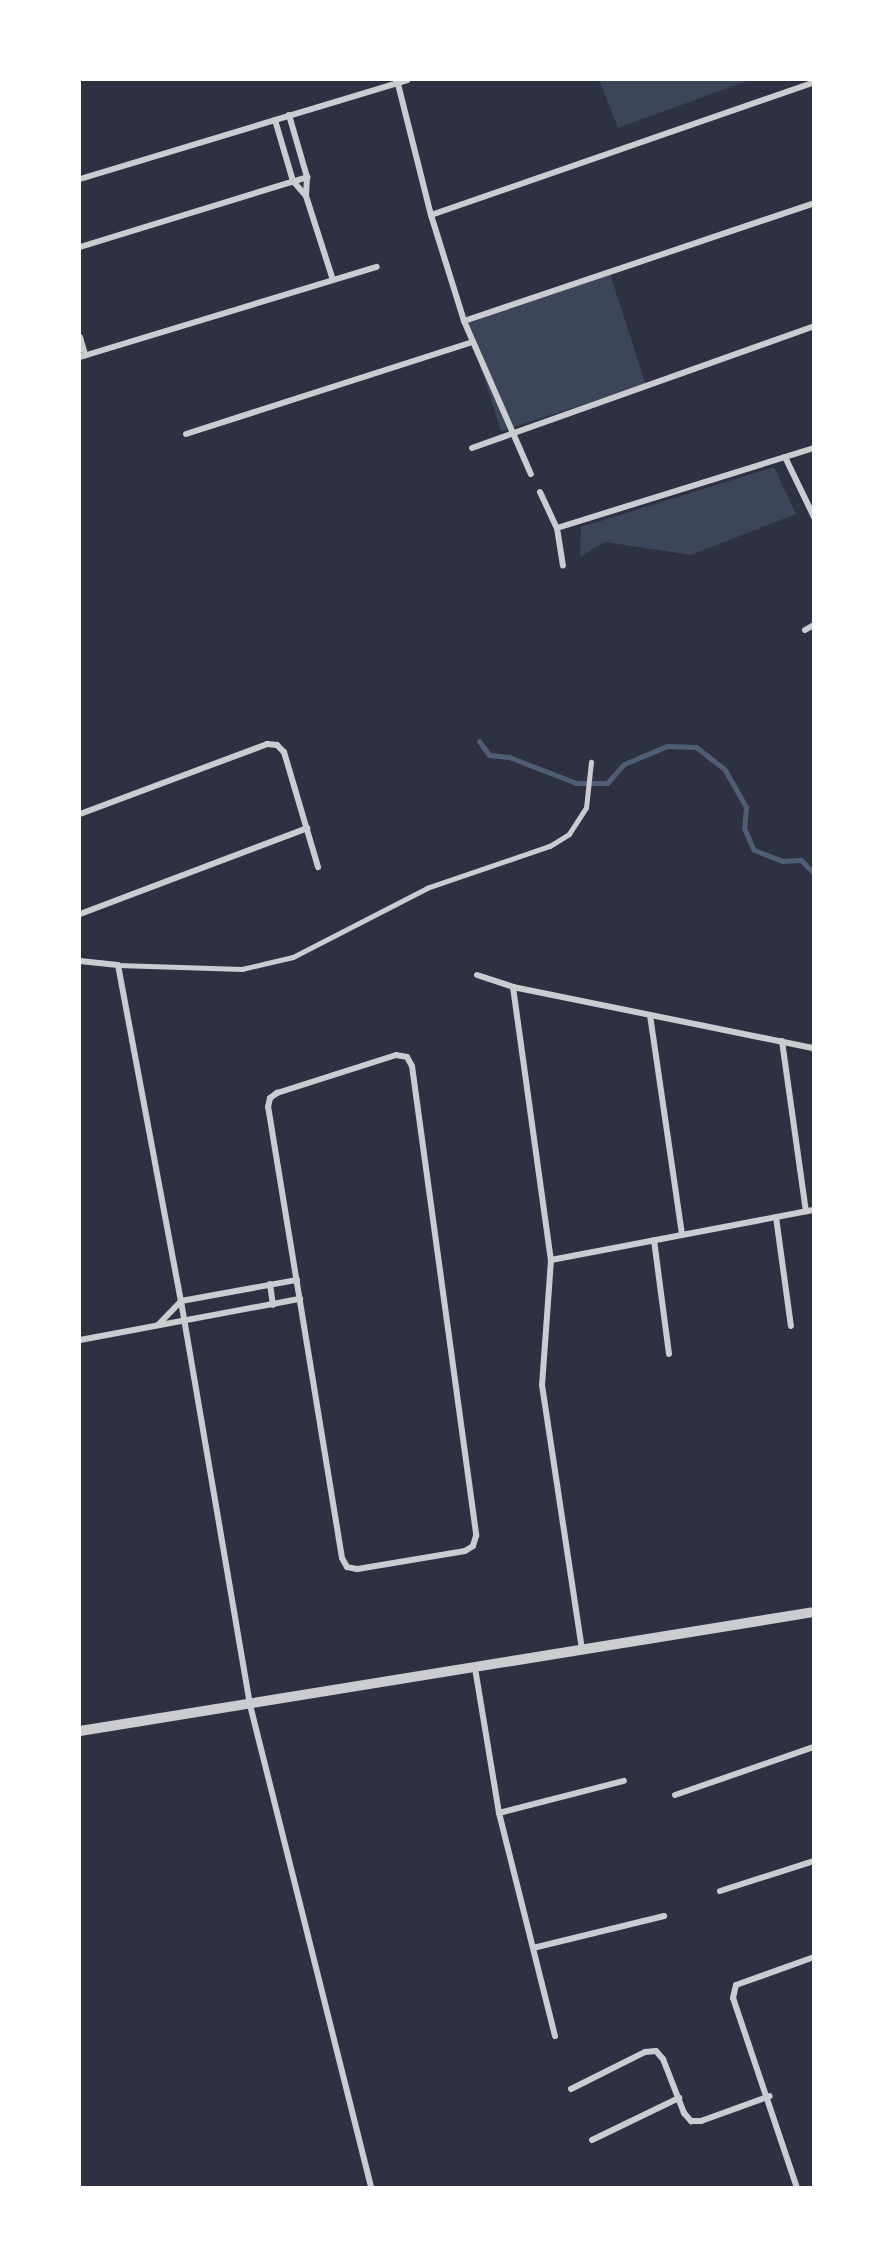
<!DOCTYPE html>
<html>
<head>
<meta charset="utf-8">
<style>
	body { margin:0 }
	#map { position:relative; width:893px; height:2267px; overflow:hidden; background:#2d3142; font-family:"Nunito Sans",sans-serif }
	div>[style] { position:absolute }
	[style*='--x'] { left:calc(var(--x)*1px); top:calc(var(--y)*1px); width:calc(var(--w)*1px); rotate:calc(var(--a)*1deg) }
	.green>* { inset:0; background:#3c4559; transform-origin:0 0 }
	.stream>* { height:5px; margin:-2.5px; padding:0 2.5px; transform-origin:2.5px; border-radius:2.5px; background:#4f5d75 }
	.service>* { height:4.5px; margin:-2.25px; padding:0 2.25px; transform-origin:2.25px; border-radius:2.25px; background:#caccd0 }
	.minor>* { height:6px; margin:-3px; padding:0 3px; transform-origin:3px; border-radius:3px; background:#caccd0 }
	.tertiary>* { height:10px; margin:-5px; padding:0 5px; transform-origin:5px; border-radius:5px; background:#caccd0 }
	span { translate:-50% -50%; white-space:nowrap; text-align:center; line-height:1.15; -webkit-text-stroke:4.5px #fff; paint-order:stroke }
	.frame { position:absolute; inset:0; border:81px solid #fff; pointer-events:none }
</style>
</head>
<body>
<div id="map">
	<div class="green">
		<div style="clip-path:polygon(599px 80px,598px 80px,750px 80px,618px 128px)"></div>
		<div style="left:610px;top:274px;width:116px;height:152px;rotate:72deg"></div>
		<div style="clip-path:polygon(774px 467px,796px 514px,691px 555px,605px 542px,580px 557px,581px 527px)"></div>
	</div>
	<div class="stream">
		<div style="--x:479;--y:741;--w:17;--a:54"></div>
		<div style="--x:489;--y:755;--w:20;--a:6"></div>
		<div style="--x:509;--y:757;--w:72;--a:21.2"></div>
		<div style="--x:576;--y:783;--w:31;--a:0"></div>
		<div style="--x:607;--y:783;--w:25;--a:-48"></div>
		<div style="--x:624;--y:764;--w:47;--a:-22.7"></div>
		<div style="--x:667;--y:746;--w:29;--a:2"></div>
		<div style="--x:696;--y:747;--w:37;--a:38"></div>
		<div style="--x:725;--y:770;--w:43;--a:60.4"></div>
		<div style="--x:746;--y:807;--w:21;--a:95"></div>
		<div style="--x:744;--y:828;--w:24;--a:66"></div>
		<div style="--x:754;--y:850;--w:31;--a:21"></div>
		<div style="--x:783;--y:861;--w:18;--a:-3"></div>
		<div style="--x:801;--y:860;--w:19;--a:47"></div>
	</div>
	<div class="service">
		<div style="--x:118;--y:965;--w:124;--a:1.8"></div>
		<div style="--x:242;--y:969;--w:52;--a:-13.2"></div>
		<div style="--x:293;--y:957;--w:151;--a:-27.2"></div>
		<div style="--x:427;--y:888;--w:130;--a:-18.9"></div>
		<div style="--x:550;--y:846;--w:22;--a:-32"></div>
		<div style="--x:569;--y:834;--w:31;--a:-57"></div>
		<div style="--x:586;--y:808;--w:46;--a:-83.8"></div>
	</div>
	<div class="minor">
		<div style="--x:397;--y:80;--w:139;--a:75.9"></div>
		<div style="--x:431;--y:215;--w:111;--a:72.7"></div>
		<div style="--x:464;--y:321;--w:167;--a:66.4"></div>
		<div style="--x:289;--y:115;--w:65;--a:73.8"></div>
		<div style="--x:307;--y:177;--w:19;--a:93"></div>
		<div style="--x:275;--y:120;--w:64;--a:73.6"></div>
		<div style="--x:293;--y:181;--w:20;--a:49"></div>
		<div style="--x:306;--y:196;--w:88;--a:72.2"></div>
		<div style="--x:80;--y:179;--w:342;--a:-16.8"></div>
		<div style="--x:431;--y:215;--w:405;--a:-19.1"></div>
		<div style="--x:80;--y:247;--w:238;--a:-17.1"></div>
		<div style="--x:464;--y:321;--w:369;--a:-18.6"></div>
		<div style="--x:80;--y:337;--w:19;--a:74"></div>
		<div style="--x:80;--y:357;--w:310;--a:-16.9"></div>
		<div style="--x:186;--y:434;--w:301;--a:-17.8"></div>
		<div style="--x:472;--y:448;--w:363;--a:-19.6"></div>
		<div style="--x:785;--y:457;--w:67;--a:64.2"></div>
		<div style="--x:540;--y:492;--w:40;--a:65"></div>
		<div style="--x:557;--y:528;--w:38;--a:81"></div>
		<div style="--x:557;--y:528;--w:269;--a:-17.3"></div>
		<div style="--x:805;--y:630;--w:10;--a:-29"></div>
		<div style="--x:80;--y:814;--w:200;--a:-20.5"></div>
		<div style="--x:267;--y:744;--w:10;--a:6"></div>
		<div style="--x:277;--y:745;--w:10;--a:45"></div>
		<div style="--x:284;--y:752;--w:120;--a:73.5"></div>
		<div style="--x:80;--y:914;--w:243;--a:-20.7"></div>
		<div style="--x:80;--y:961;--w:38;--a:6"></div>
		<div style="--x:118;--y:965;--w:342;--a:79.4"></div>
		<div style="--x:181;--y:1301;--w:410;--a:80.3"></div>
		<div style="--x:250;--y:1705;--w:498;--a:75.9"></div>
		<div style="--x:477;--y:975;--w:38;--a:18"></div>
		<div style="--x:513;--y:987;--w:307;--a:11.5"></div>
		<div style="--x:513;--y:987;--w:276;--a:82.1"></div>
		<div style="--x:551;--y:1260;--w:125;--a:94.1"></div>
		<div style="--x:542;--y:1385;--w:269;--a:81.4"></div>
		<div style="--x:650;--y:1015;--w:222;--a:81.7"></div>
		<div style="--x:782;--y:1041;--w:172;--a:82"></div>
		<div style="--x:396;--y:1055;--w:11;--a:10"></div>
		<div style="--x:407;--y:1057;--w:10;--a:61"></div>
		<div style="--x:412;--y:1066;--w:474;--a:82.2"></div>
		<div style="--x:476;--y:1536;--w:10;--a:107"></div>
		<div style="--x:473;--y:1546;--w:9;--a:148"></div>
		<div style="--x:465;--y:1551;--w:109;--a:170.5"></div>
		<div style="--x:357;--y:1569;--w:10;--a:-169"></div>
		<div style="--x:347;--y:1567;--w:10;--a:-119"></div>
		<div style="--x:342;--y:1558;--w:457;--a:-99.3"></div>
		<div style="--x:268;--y:1107;--w:9;--a:-77"></div>
		<div style="--x:270;--y:1098;--w:9;--a:-36"></div>
		<div style="--x:277;--y:1093;--w:125;--a:-17.7"></div>
		<div style="--x:776;--y:1217;--w:110;--a:82.2"></div>
		<div style="--x:654;--y:1240;--w:115;--a:82.5"></div>
		<div style="--x:551;--y:1260;--w:268;--a:-10.8"></div>
		<div style="--x:270;--y:1284;--w:21;--a:82"></div>
		<div style="--x:158;--y:1325;--w:33;--a:-46"></div>
		<div style="--x:181;--y:1301;--w:118;--a:-10.3"></div>
		<div style="--x:80;--y:1340;--w:224;--a:-10.6"></div>
		<div style="--x:475;--y:1668;--w:147;--a:80.6"></div>
		<div style="--x:499;--y:1813;--w:230;--a:75.9"></div>
		<div style="--x:675;--y:1795;--w:147;--a:-19.1"></div>
		<div style="--x:499;--y:1813;--w:129;--a:-14.4"></div>
		<div style="--x:720;--y:1891;--w:99;--a:-17.7"></div>
		<div style="--x:533;--y:1948;--w:135;--a:-13.7"></div>
		<div style="--x:571;--y:2089;--w:83;--a:-26.6"></div>
		<div style="--x:645;--y:2052;--w:11;--a:-5"></div>
		<div style="--x:656;--y:2051;--w:11;--a:49"></div>
		<div style="--x:663;--y:2059;--w:58;--a:68.7"></div>
		<div style="--x:684;--y:2113;--w:11;--a:49"></div>
		<div style="--x:691;--y:2121;--w:10;--a:0"></div>
		<div style="--x:701;--y:2121;--w:73;--a:-19.9"></div>
		<div style="--x:592;--y:2140;--w:97;--a:-25.8"></div>
		<div style="--x:797;--y:2188;--w:200;--a:-108.6"></div>
		<div style="--x:733;--y:1998;--w:13;--a:-77"></div>
		<div style="--x:736;--y:1985;--w:83;--a:-19.7"></div>
	</div>
	<div class="tertiary">
		<div style="--x:80;--y:1731;--w:744;--a:-9.21"></div>
	</div>
	<div class="frame"></div>
</div>
</body>
</html>
